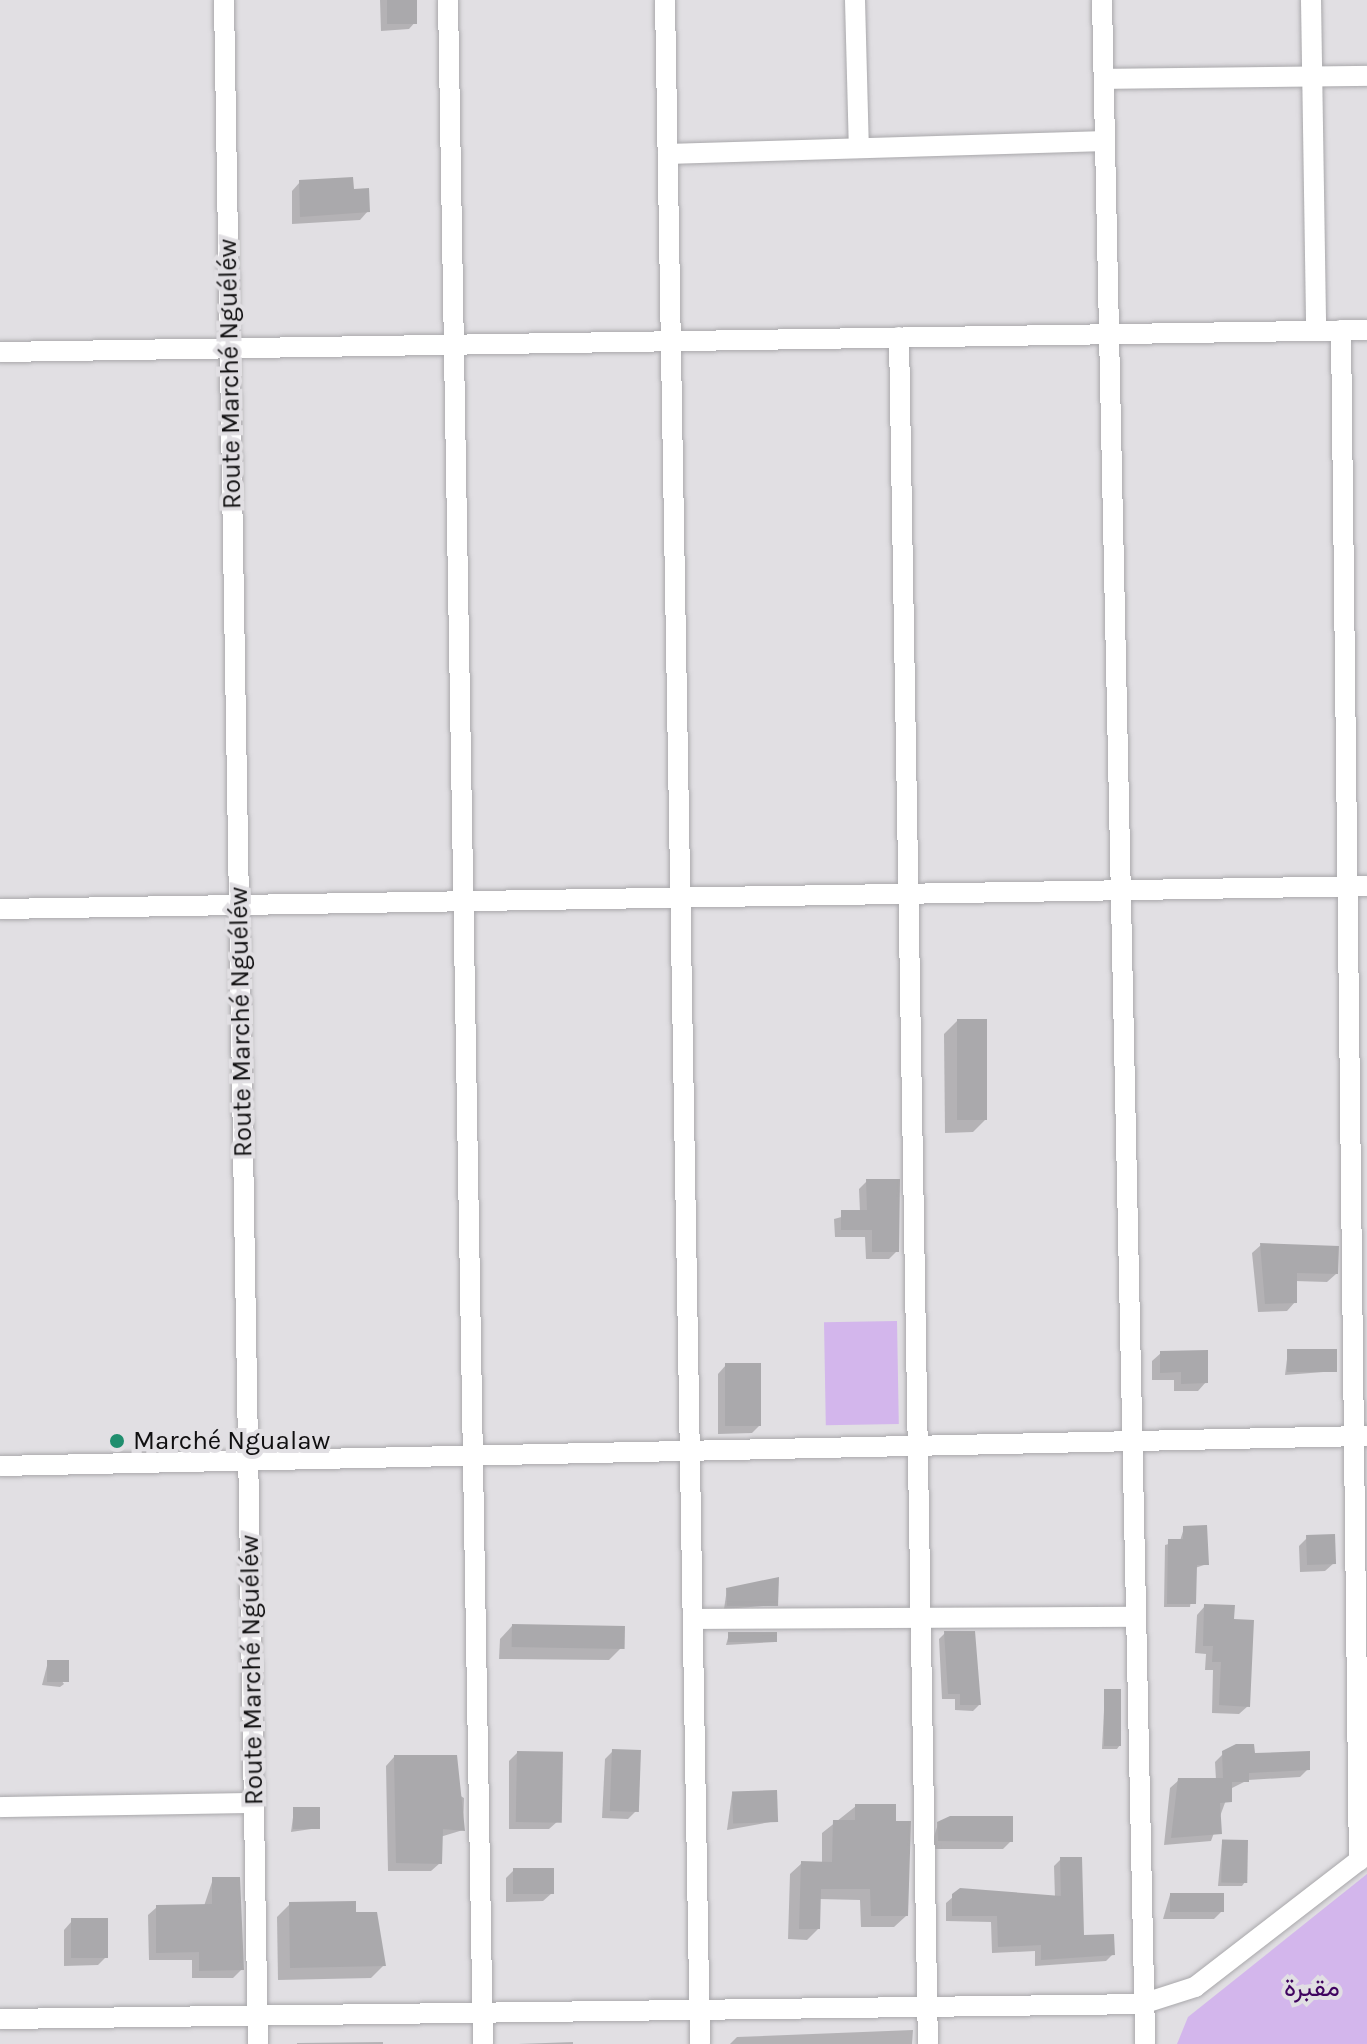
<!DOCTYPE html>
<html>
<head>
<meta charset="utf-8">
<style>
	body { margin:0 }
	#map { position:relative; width:1367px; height:2044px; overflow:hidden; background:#e1dfe3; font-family:Karla,Vazirmatn,sans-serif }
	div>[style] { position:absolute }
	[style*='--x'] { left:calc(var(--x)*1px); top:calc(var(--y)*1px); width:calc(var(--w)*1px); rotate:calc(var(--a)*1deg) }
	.green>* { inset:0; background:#d3b6ec; transform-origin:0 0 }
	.shadow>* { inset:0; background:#0003 }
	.building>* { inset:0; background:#aaa9ac; transform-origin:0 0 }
	.roads { filter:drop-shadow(0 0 2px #a9a8ab) drop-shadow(0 0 2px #a9a8ab) }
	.minor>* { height:20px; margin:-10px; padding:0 10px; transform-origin:10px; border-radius:10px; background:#fff }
	.dots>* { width:22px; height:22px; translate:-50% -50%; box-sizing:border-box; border:4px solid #e1dfe3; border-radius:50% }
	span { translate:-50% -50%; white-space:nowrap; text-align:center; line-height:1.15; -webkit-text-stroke:8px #e1dfe3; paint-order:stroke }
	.street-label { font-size:26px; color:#100f10 }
	.poi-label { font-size:26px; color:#100f10 }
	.left { translate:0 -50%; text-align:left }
	.park-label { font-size:26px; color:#3f045f }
</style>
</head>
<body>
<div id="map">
	<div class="green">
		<div style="left:897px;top:1321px;width:103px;height:73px;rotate:89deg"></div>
		<div style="clip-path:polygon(1367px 1874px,1367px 2044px,1177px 2044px,1188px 2017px)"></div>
	</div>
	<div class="shadow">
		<div style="clip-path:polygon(380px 0,415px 0,417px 20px,409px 29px,381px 31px)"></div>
		<div style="clip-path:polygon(300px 182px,352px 191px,368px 211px,360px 220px,292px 224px,292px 191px)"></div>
		<div style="clip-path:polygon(957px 1021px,986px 1119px,973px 1132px,945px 1133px,944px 1034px)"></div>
		<div style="clip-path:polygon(867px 1181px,897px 1251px,889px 1259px,866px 1259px,865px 1237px,835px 1237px,834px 1219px,860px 1212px,859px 1189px)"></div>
		<div style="clip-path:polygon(1261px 1245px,1336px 1274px,1327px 1282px,1295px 1281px,1295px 1302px,1287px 1311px,1258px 1312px,1252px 1253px)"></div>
		<div style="clip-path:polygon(1288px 1351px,1336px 1371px,1285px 1375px)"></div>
		<div style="clip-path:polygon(1161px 1353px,1206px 1382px,1198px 1391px,1174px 1391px,1174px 1380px,1152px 1380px,1152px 1361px)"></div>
		<div style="clip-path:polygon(726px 1365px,760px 1425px,752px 1433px,718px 1434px,718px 1374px)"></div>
		<div style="clip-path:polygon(1184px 1528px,1207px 1564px,1195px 1568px,1190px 1607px,1164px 1607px,1165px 1545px,1180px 1541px)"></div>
		<div style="clip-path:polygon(1307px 1538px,1334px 1563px,1325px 1571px,1300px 1572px,1299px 1546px)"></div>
		<div style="clip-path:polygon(727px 1589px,776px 1605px,724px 1609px)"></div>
		<div style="clip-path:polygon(1205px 1606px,1232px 1621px,1248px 1706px,1239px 1714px,1212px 1713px,1213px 1670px,1205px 1670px,1206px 1654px,1195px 1653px,1197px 1615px)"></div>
		<div style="clip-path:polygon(512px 1626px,622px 1647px,609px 1660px,499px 1659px,500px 1639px)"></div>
		<div style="clip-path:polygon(945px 1633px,979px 1705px,973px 1711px,955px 1710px,955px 1699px,942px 1699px,939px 1639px)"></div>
		<div style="clip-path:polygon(729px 1634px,775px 1642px,726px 1645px)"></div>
		<div style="clip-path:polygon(48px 1662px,64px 1684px,60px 1687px,42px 1685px)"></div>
		<div style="clip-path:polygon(1105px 1691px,1120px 1745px,1117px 1749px,1102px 1749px)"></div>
		<div style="clip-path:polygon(613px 1751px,636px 1811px,628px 1819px,602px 1818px,605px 1759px)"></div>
		<div style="clip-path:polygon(517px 1753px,558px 1821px,549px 1829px,509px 1829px,509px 1761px)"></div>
		<div style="clip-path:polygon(1224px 1753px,1308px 1769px,1300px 1777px,1248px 1780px,1230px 1789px,1211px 1841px,1164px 1845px,1170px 1788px,1179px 1780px,1216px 1780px,1215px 1762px)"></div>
		<div style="clip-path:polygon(394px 1757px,464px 1798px,463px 1830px,440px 1837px,440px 1863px,431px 1871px,388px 1871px,386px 1766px)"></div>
		<div style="clip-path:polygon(732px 1794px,776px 1821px,727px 1830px)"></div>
		<div style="clip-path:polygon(856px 1806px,906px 1916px,894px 1927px,861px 1927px,860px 1900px,819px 1899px,818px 1929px,807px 1940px,788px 1939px,790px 1874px,802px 1863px,822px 1863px,822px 1833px)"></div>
		<div style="clip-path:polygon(294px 1810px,318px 1828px,291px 1832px)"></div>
		<div style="clip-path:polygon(938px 1824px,1011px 1841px,1003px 1849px,930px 1849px)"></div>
		<div style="clip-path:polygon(1222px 1843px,1245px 1882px,1242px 1886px,1218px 1886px)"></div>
		<div style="clip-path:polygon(1061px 1859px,1082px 1937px,1113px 1954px,1106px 1961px,1035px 1966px,1035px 1951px,992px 1953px,991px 1922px,946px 1921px,946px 1903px,961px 1890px,1055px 1898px,1054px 1866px)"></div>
		<div style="clip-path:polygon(514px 1870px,552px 1893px,543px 1901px,506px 1902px,506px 1878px)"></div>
		<div style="clip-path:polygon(213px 1879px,242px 1969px,233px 1978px,192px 1978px,192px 1960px,149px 1960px,148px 1915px,157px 1907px,204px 1906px)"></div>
		<div style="clip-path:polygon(1170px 1895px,1221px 1912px,1214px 1919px,1163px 1919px)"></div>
		<div style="clip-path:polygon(290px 1904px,354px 1914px,384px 1965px,371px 1978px,278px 1980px,277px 1917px)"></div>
		<div style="clip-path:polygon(72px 1921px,106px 1957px,98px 1965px,64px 1966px,64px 1930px)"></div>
		<div style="clip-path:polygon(913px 2030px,912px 2044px,730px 2044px,737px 2037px)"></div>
		<div style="clip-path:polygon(383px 2042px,383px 2044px,297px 2044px,297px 2043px)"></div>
		<div style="clip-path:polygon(573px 2042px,573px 2044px,518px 2044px)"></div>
	</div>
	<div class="building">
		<div style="left:387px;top:0;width:30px;height:24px"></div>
		<div style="clip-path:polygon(353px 177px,354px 189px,369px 188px,370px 212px,300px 217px,299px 180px)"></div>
		<div style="left:957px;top:1019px;width:30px;height:101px"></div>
		<div style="clip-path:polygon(866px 1179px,900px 1179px,899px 1252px,872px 1252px,872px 1230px,841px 1230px,841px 1210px,867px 1210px)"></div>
		<div style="clip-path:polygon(1260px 1243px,1339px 1246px,1338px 1274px,1297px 1273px,1297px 1303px,1265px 1304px)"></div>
		<div style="left:1287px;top:1349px;width:50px;height:23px"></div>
		<div style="clip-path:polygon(1208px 1350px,1208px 1383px,1181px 1384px,1181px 1372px,1160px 1373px,1160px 1351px)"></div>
		<div style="left:725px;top:1363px;width:36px;height:63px"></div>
		<div style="clip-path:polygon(1207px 1525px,1209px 1565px,1197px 1565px,1196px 1604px,1167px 1604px,1168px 1539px,1183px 1539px,1183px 1526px)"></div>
		<div style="left:1335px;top:1534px;width:30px;height:29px;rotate:88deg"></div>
		<div style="clip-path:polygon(779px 1577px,778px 1606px,727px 1606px,726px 1588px)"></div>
		<div style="clip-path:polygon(1204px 1604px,1235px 1605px,1234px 1619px,1254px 1620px,1250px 1707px,1219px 1705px,1221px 1662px,1212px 1662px,1213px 1646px,1203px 1646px)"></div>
		<div style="left:512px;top:1624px;width:113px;height:23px;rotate:1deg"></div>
		<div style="clip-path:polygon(944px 1631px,975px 1631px,981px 1705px,960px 1705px,960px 1694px,948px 1694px)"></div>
		<div style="left:728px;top:1632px;width:49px;height:10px"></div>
		<div style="left:47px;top:1660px;width:22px;height:22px"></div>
		<div style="left:1104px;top:1689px;width:17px;height:57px"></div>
		<div style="clip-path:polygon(1236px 1744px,1254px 1744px,1255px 1753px,1310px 1751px,1310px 1770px,1249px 1773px,1249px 1782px,1232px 1782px,1232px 1802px,1220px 1803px,1222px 1834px,1171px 1838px,1178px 1778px,1223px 1778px,1222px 1751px)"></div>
		<div style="left:612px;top:1749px;width:29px;height:62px;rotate:2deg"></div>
		<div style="left:517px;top:1751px;width:46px;height:71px;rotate:1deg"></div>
		<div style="clip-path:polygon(394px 1755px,457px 1755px,465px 1831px,443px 1829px,442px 1864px,396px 1863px)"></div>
		<div style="left:777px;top:1790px;width:32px;height:45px;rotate:88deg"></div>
		<div style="clip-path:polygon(855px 1804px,896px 1804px,896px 1821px,911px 1821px,908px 1916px,871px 1916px,870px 1889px,821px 1889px,820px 1929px,799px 1929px,801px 1861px,832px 1862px,833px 1820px,855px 1820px)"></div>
		<div style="left:320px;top:1807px;width:22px;height:27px;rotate:90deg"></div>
		<div style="clip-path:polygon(950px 1816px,1013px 1816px,1013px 1842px,938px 1841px,937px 1822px)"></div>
		<div style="left:1248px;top:1840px;width:43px;height:26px;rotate:91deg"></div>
		<div style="clip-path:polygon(1060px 1857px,1082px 1857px,1084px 1935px,1114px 1934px,1115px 1955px,1041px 1960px,1041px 1945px,998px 1947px,997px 1916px,952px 1916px,952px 1894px,960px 1888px,1061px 1896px)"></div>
		<div style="left:513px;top:1868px;width:41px;height:26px"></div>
		<div style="clip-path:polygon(212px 1877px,240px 1877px,244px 1970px,199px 1971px,199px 1952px,156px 1953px,156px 1905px,212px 1904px)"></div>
		<div style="left:1170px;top:1893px;width:54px;height:19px"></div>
		<div style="clip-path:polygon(356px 1901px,356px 1912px,377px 1912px,386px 1966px,290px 1968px,289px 1902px)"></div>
		<div style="left:108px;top:1918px;width:40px;height:37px;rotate:90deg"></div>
	</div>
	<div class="roads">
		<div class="minor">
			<div style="--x:224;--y:0;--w:2044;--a:89.05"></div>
			<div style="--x:448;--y:0;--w:2044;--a:89.02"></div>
			<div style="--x:665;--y:0;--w:2044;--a:89.02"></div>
			<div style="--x:855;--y:0;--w:148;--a:88.5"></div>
			<div style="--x:1102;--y:0;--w:2044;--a:88.79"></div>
			<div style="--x:1311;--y:0;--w:330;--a:89.1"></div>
			<div style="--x:1104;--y:79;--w:263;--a:-0.7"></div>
			<div style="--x:668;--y:154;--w:437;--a:-1.7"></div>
			<div style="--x:1341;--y:330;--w:1531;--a:89.33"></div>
			<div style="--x:899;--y:337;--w:1707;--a:89.03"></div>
			<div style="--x:0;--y:352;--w:1367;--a:-0.92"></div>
			<div style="--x:0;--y:909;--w:1367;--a:-0.96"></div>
			<div style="--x:0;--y:1466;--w:1367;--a:-1.26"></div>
			<div style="--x:693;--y:1619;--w:441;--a:-0.3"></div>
			<div style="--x:0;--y:1807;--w:254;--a:-0.9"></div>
			<div style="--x:0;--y:2019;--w:1142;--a:-0.75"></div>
			<div style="--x:1142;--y:2004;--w:56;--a:-17.8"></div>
			<div style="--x:1195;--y:1987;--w:217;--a:-37.7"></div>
		</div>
	</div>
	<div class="dots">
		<div style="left:117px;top:1441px;background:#208e6e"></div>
	</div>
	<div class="street-label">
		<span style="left:230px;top:374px;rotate:-91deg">Route Marché Nguéléw</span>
		<span style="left:241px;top:1022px;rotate:-91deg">Route Marché Nguéléw</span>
		<span style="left:252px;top:1670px;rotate:-91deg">Route Marché Nguéléw</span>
	</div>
	<div class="poi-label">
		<span class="left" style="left:133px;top:1441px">Marché Ngualaw</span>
	</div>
	<div class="park-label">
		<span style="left:1312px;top:1988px">مقبرة</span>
	</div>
</div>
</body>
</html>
